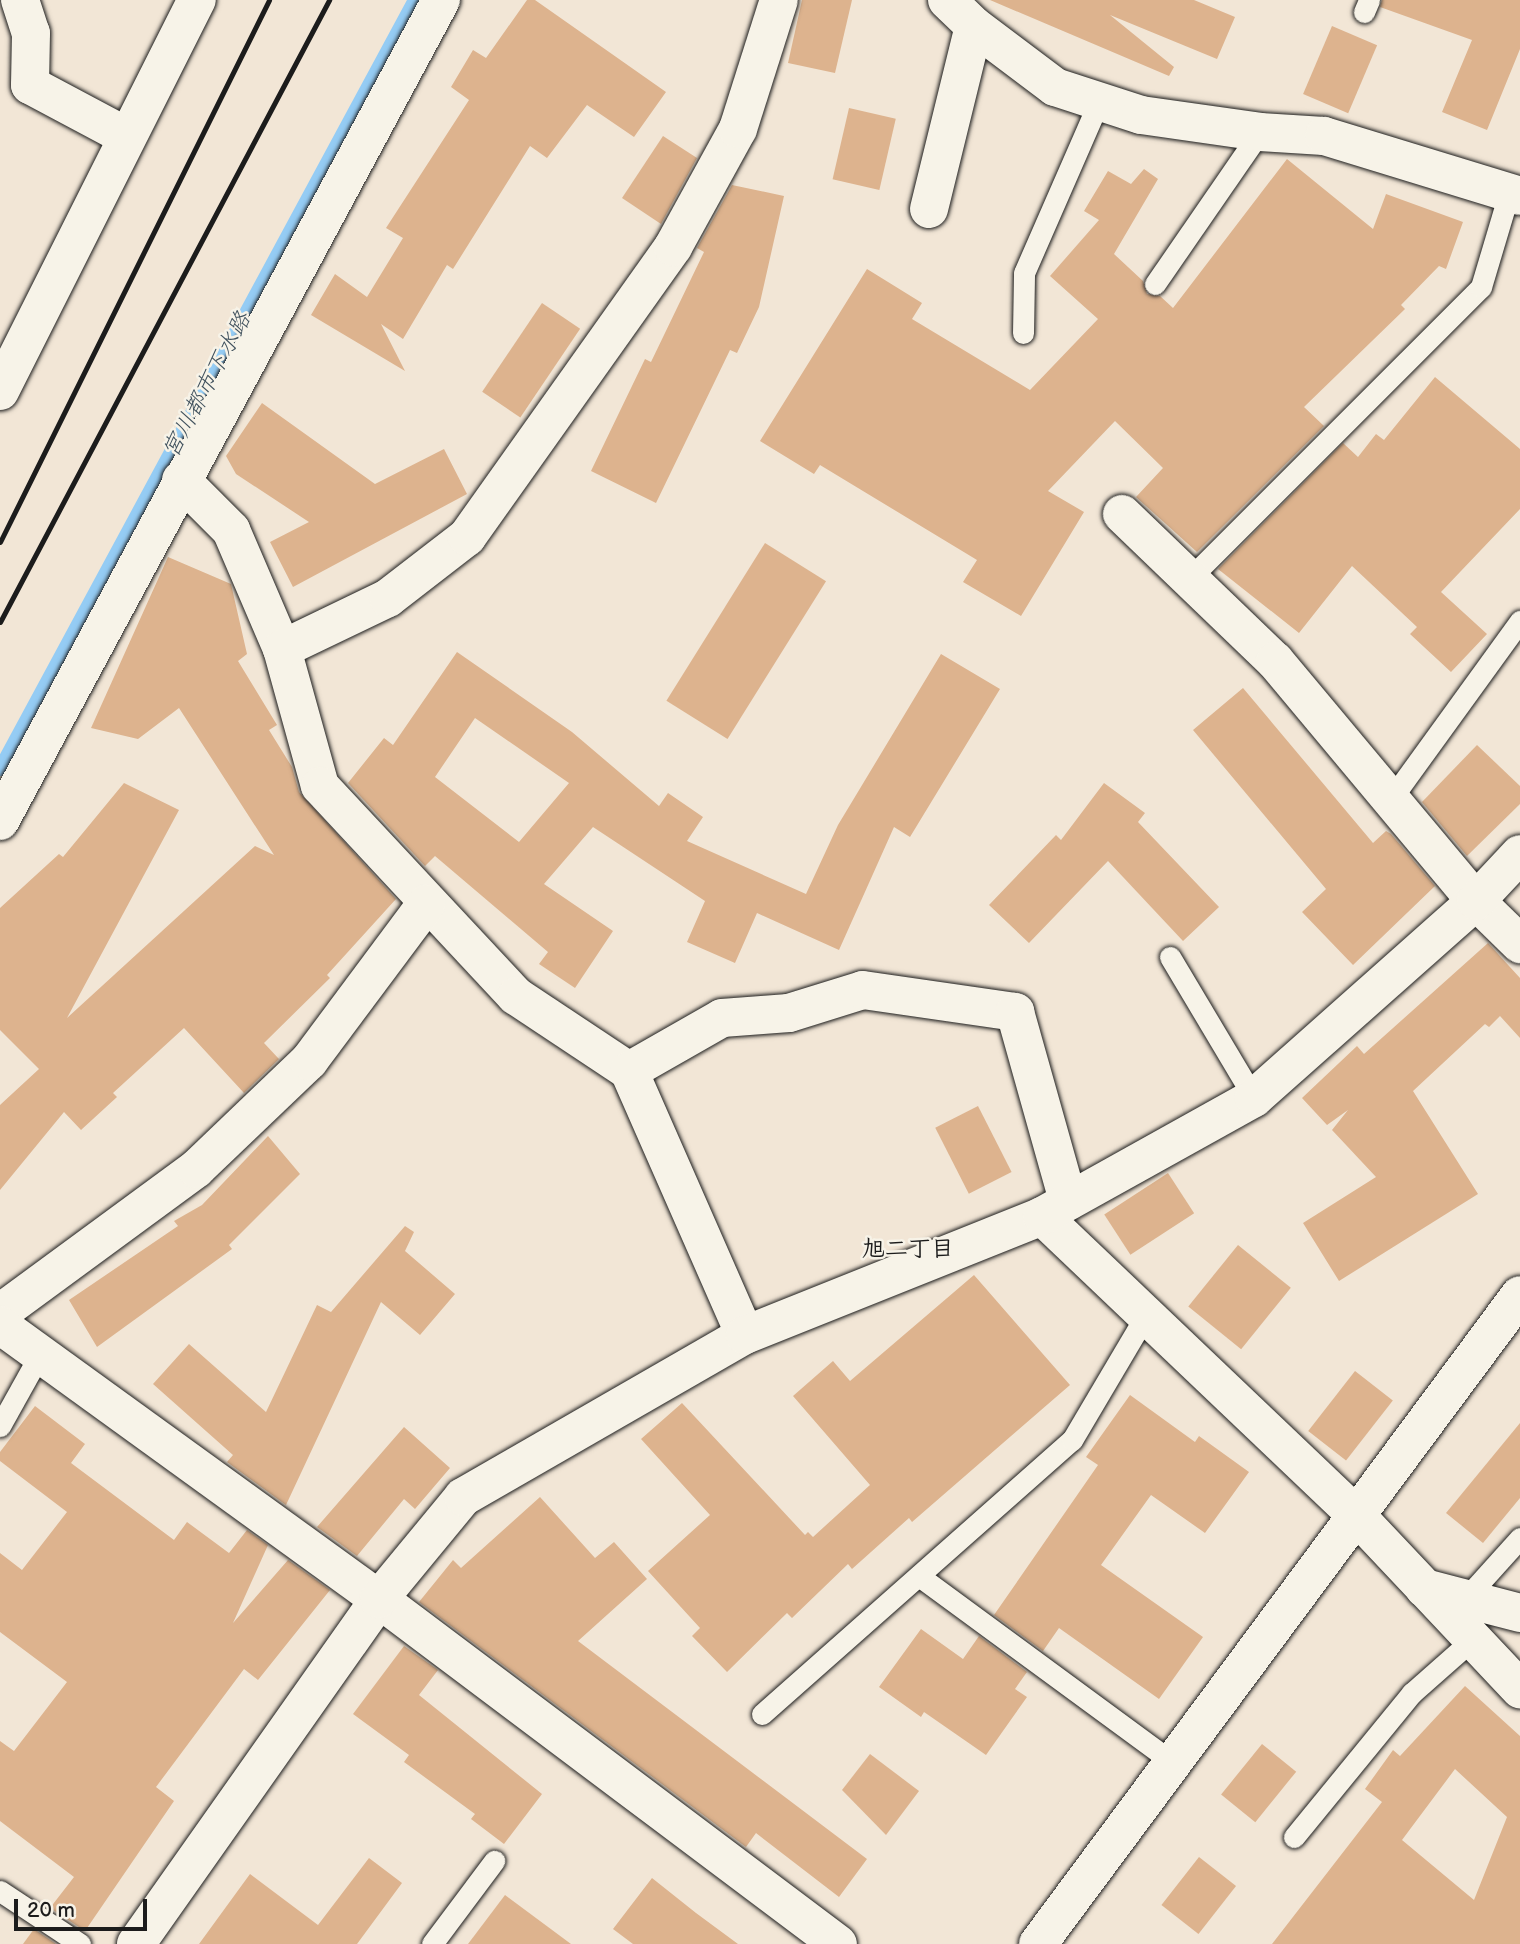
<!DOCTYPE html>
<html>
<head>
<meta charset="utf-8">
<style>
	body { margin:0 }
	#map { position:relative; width:1520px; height:1944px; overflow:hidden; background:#f2e6d6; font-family:"Balsamiq Sans","Klee One",sans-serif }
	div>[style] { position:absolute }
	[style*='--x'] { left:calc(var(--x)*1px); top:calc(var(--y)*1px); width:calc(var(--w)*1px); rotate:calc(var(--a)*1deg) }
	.stream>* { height:14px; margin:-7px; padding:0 7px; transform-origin:7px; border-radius:7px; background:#95ccf4 }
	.building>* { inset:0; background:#ddb38e; transform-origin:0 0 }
	.roads { filter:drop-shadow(0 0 2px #1c1c1c) drop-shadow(0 0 2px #1c1c1c) }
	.lane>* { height:21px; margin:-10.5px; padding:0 10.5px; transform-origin:10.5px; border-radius:10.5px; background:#f7f3e8 }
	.street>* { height:38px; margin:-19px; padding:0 19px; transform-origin:19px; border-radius:19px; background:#f7f3e8 }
	.secondary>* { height:38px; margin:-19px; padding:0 19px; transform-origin:19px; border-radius:19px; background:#f7f3e8 }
	.rail>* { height:5px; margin:-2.5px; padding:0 2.5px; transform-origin:2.5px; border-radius:2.5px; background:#1c1c1c }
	span { translate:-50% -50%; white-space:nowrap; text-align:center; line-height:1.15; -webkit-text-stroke:5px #f7f3e8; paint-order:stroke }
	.water-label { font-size:23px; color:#40515d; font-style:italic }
	.neighbourhood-label { font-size:23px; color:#1c1c1c; font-weight:700 }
	.scale { position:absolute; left:14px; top:1899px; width:133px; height:32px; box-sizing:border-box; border:4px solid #1c1c1c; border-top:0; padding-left:9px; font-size:21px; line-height:24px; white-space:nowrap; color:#1c1c1c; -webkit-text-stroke:5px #f7f3e8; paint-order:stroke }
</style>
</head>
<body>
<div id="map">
	<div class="stream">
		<div style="--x:0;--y:769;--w:874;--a:-61.65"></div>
	</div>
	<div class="building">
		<div style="clip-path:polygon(527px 0,535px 0,666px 92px,634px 137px,587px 105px,547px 158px,530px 146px,453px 269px,447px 265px,403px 339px,381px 324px,405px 371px,311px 315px,335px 274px,367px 297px,403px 238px,386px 228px,469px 100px,451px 87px,473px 50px,486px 58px)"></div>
		<div style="clip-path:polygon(802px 0,852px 0,835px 73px,788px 63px)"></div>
		<div style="clip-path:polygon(990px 0,1194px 0,1235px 17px,1217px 59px,1110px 15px,1174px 67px,1169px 76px)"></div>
		<div style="clip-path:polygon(1382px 0,1520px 0,1520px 49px,1487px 130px,1442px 112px,1472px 40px,1380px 7px)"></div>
		<div style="left:1332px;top:26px;width:49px;height:74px;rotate:23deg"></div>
		<div style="left:849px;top:108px;width:48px;height:73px;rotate:13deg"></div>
		<div style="clip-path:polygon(663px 136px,697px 158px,661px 224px,622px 198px)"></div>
		<div style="clip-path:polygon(1287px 159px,1373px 229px,1386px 194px,1463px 222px,1446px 269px,1439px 266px,1401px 305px,1405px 309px,1304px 407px,1324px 426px,1197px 552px,1136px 497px,1163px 468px,1115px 421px,1048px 491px,1084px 512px,1021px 616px,963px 582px,977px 560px,820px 465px,814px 474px,760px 441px,867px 269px,922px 303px,912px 319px,1030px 390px,1098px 319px,1050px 276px,1099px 220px,1084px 211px,1108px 171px,1131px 184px,1144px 169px,1158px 179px,1114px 254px,1143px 281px,1147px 294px,1160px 296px,1173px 308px)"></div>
		<div style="clip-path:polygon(732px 185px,784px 196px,759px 307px,737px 353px,730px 350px,656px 503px,591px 471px,645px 359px,651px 362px,704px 252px,697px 248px)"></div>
		<div style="left:542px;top:303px;width:46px;height:107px;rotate:34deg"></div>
		<div style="clip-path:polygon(1435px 377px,1520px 449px,1520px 509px,1441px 592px,1487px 634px,1451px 672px,1410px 634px,1417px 627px,1352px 566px,1299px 633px,1218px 569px,1343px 443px,1358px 457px,1376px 434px,1384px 440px)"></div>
		<div style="clip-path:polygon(262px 403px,375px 484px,444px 449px,467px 494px,293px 587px,270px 542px,309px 522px,236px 474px,226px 456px)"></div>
		<div style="left:765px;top:543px;width:72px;height:186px;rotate:32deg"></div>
		<div style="clip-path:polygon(168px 557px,231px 584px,247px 654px,238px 661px,277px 725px,269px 730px,292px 767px,299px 792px,396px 899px,327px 975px,330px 978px,264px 1043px,279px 1059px,244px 1093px,184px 1028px,113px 1093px,117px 1097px,81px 1130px,64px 1112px,0 1190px,0 1105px,39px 1069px,0 1030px,0 908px,59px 854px,63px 857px,124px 783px,179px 810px,67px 1018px,255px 846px,274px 855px,179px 708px,138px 739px,91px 728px)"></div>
		<div style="clip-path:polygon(evenodd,457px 652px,572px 732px,659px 806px,668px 793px,703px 817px,687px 841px,806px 894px,838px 825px,941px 654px,1000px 689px,910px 837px,894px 827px,839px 950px,757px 913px,735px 963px,687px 942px,705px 901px,593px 827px,544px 884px,613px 931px,575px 988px,539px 964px,548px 952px,435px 856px,425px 866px,348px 783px,384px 738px,393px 745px,457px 652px,475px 718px,569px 783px,519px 842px,435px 777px,475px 718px)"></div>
		<div style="clip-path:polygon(1243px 688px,1373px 843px,1386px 831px,1391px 834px,1435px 886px,1353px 965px,1302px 912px,1326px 889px,1193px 730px)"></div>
		<div style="clip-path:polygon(1477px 745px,1520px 786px,1520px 804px,1467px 856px,1422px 802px)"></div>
		<div style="clip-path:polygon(1104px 783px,1145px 813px,1138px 822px,1219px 907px,1183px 941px,1108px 861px,1029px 943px,989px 905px,1056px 835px,1061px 840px)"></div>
		<div style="clip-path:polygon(1488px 943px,1520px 978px,1520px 1038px,1500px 1016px,1489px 1027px,1485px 1024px,1413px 1091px,1478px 1194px,1339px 1281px,1303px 1223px,1376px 1177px,1332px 1130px,1348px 1110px,1327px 1125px,1302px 1098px,1357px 1046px,1364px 1054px)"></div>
		<div style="left:978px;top:1106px;width:74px;height:48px;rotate:63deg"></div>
		<div style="clip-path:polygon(268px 1136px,300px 1174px,229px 1245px,232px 1249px,97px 1347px,69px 1300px,178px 1226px,174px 1221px,202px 1205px)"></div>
		<div style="left:1168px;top:1173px;width:48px;height:76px;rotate:57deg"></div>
		<div style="clip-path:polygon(405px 1226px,414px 1232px,405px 1251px,455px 1294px,420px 1335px,381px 1302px,286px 1505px,227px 1462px,233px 1455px,153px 1384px,189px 1344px,266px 1412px,317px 1305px,331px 1312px)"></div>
		<div style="left:1238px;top:1245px;width:68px;height:79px;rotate:39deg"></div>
		<div style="clip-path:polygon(974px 1275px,1070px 1385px,912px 1522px,909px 1518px,852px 1569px,848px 1564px,792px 1618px,787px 1613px,727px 1672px,692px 1636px,700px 1628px,648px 1571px,710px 1515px,641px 1439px,682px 1403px,805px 1535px,808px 1532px,813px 1537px,870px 1485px,793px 1396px,833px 1361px,850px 1381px)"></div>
		<div style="left:1355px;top:1371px;width:48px;height:76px;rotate:38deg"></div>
		<div style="clip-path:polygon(1130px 1395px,1195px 1442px,1199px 1436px,1249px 1472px,1205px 1533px,1151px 1495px,1101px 1565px,1203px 1637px,1159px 1699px,1059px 1628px,1043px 1651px,994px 1615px,1098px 1465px,1086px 1457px)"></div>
		<div style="clip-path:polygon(35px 1406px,85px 1444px,71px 1463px,174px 1540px,187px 1522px,229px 1553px,247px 1530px,268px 1545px,233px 1623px,288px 1560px,330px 1590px,258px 1680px,244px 1669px,156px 1787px,174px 1801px,85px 1931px,50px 1908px,74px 1877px,0 1821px,0 1741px,14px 1751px,67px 1682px,0 1632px,0 1553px,22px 1570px,67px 1512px,0 1461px,0 1452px)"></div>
		<div style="clip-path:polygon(1520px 1423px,1520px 1498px,1483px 1543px,1446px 1513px)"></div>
		<div style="clip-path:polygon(404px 1427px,450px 1468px,415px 1509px,404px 1499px,357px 1556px,317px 1527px)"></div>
		<div style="clip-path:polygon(540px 1497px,595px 1558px,614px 1542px,647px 1579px,578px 1641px,867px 1859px,839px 1897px,756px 1833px,746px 1847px,419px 1602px,453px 1560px,461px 1568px)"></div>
		<div style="clip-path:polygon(921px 1629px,963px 1659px,979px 1636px,1027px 1672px,1015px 1689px,1027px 1697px,986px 1755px,924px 1712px,921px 1717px,879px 1687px)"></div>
		<div style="clip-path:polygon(404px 1646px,438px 1670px,419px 1695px,542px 1794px,504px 1844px,471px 1819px,475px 1814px,404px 1762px,409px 1755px,353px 1714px)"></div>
		<div style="clip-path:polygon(evenodd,1465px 1686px,1520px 1736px,1520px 1944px,1272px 1944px,1382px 1802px,1365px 1789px,1393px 1750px,1400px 1756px,1465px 1686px,1455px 1769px,1507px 1817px,1474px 1900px,1402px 1840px,1455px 1769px)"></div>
		<div style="left:1262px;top:1744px;width:44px;height:65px;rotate:39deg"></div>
		<div style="clip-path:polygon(870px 1754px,919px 1791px,886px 1835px,842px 1790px)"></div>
		<div style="left:1199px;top:1857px;width:47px;height:61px;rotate:38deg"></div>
		<div style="clip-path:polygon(369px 1858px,402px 1883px,357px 1944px,199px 1944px,250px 1874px,318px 1925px)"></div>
		<div style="clip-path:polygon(652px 1878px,696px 1913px,738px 1944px,633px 1944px,613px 1929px)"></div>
		<div style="clip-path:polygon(505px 1895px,571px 1944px,468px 1944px)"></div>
		<div style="clip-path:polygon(34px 1929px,56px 1944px,23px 1944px)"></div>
	</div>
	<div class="roads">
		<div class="lane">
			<div style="--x:1364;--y:12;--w:13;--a:-67"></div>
			<div style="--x:1155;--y:284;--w:185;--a:-55.4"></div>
			<div style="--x:1023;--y:333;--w:60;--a:-89"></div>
			<div style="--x:1024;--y:273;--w:188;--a:-66.4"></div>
			<div style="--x:1188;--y:580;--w:414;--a:-45"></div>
			<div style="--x:1481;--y:287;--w:98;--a:-73.4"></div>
			<div style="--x:1391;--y:799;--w:220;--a:-54.1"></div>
			<div style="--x:1170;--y:957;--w:164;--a:59.2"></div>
			<div style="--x:0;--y:1426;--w:82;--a:-60.9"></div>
			<div style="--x:919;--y:1576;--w:314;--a:36.3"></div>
			<div style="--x:1465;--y:1599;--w:82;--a:-48"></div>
			<div style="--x:762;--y:1714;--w:414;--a:-41.5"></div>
			<div style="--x:1072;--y:1440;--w:145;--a:-59.4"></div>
			<div style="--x:1294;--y:1837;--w:186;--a:-50.7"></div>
			<div style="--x:1412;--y:1693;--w:81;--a:-41.5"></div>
			<div style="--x:0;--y:1891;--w:96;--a:33.5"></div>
			<div style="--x:432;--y:1944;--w:104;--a:-53.2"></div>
		</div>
		<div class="street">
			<div style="--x:20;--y:0;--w:35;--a:72"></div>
			<div style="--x:31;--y:33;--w:52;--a:91.1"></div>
			<div style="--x:30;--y:85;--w:109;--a:28"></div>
			<div style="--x:947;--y:0;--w:37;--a:44"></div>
			<div style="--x:974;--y:26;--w:101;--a:37"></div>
			<div style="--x:1055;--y:87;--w:90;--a:18"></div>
			<div style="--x:1141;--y:115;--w:120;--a:8.1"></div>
			<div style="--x:1260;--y:132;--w:64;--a:3.6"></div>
			<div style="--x:1324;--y:136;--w:205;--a:17"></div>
			<div style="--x:929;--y:209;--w:188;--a:-76.2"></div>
			<div style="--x:0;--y:391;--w:438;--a:-63.3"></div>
			<div style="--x:181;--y:480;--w:71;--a:45"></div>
			<div style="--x:231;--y:530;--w:129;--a:66.8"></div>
			<div style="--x:282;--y:649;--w:142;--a:74.5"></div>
			<div style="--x:320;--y:786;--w:287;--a:47"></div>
			<div style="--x:516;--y:996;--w:136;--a:33.6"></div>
			<div style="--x:629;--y:1071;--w:288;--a:66.3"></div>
			<div style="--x:1122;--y:514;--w:212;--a:43.9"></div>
			<div style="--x:1275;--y:661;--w:313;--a:50.1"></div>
			<div style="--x:1476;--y:901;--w:62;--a:44.3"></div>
			<div style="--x:282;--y:649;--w:118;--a:-25.7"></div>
			<div style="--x:388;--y:598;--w:100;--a:-37.7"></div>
			<div style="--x:467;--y:537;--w:356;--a:-54.6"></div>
			<div style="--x:673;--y:247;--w:135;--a:-61.2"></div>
			<div style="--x:738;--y:129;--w:135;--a:-72.4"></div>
			<div style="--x:0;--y:821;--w:932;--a:-61.76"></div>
			<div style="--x:629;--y:1071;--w:107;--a:-29.7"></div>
			<div style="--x:722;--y:1018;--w:67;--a:-4.3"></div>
			<div style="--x:789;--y:1013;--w:77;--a:-17.3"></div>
			<div style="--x:863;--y:990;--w:154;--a:8.2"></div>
			<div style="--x:1015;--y:1012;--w:196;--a:74.3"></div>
			<div style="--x:1042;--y:1216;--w:432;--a:43.6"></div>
			<div style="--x:1355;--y:1514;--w:241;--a:46.7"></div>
			<div style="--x:0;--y:1313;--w:243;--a:-36.3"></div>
			<div style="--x:196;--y:1169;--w:156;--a:-43.7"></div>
			<div style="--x:309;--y:1061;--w:196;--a:-53.3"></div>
			<div style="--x:0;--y:1325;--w:468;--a:35.9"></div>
			<div style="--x:379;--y:1599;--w:574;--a:36.93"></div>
			<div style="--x:1424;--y:1588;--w:99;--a:14.6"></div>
			<div style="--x:136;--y:1944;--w:422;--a:-54.8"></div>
			<div style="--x:379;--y:1599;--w:132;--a:-50.5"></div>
			<div style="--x:463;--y:1497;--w:325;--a:-29.9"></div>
			<div style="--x:745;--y:1335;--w:320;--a:-21.8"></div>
			<div style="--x:1042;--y:1216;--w:243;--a:-29.1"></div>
			<div style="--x:1254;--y:1098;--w:297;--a:-41.6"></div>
			<div style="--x:1476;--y:901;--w:64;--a:-46.9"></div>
		</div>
		<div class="secondary">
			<div style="--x:1038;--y:1944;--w:808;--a:-53.4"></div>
		</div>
	</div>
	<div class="rail">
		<div style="--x:0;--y:542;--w:605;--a:-63.6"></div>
		<div style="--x:0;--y:622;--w:704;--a:-62.12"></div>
	</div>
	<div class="water-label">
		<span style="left:207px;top:385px;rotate:-62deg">宮川都市下水路</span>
	</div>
	<div class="neighbourhood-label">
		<span style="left:908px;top:1249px">旭二丁目</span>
	</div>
	<div class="scale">20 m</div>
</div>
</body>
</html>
